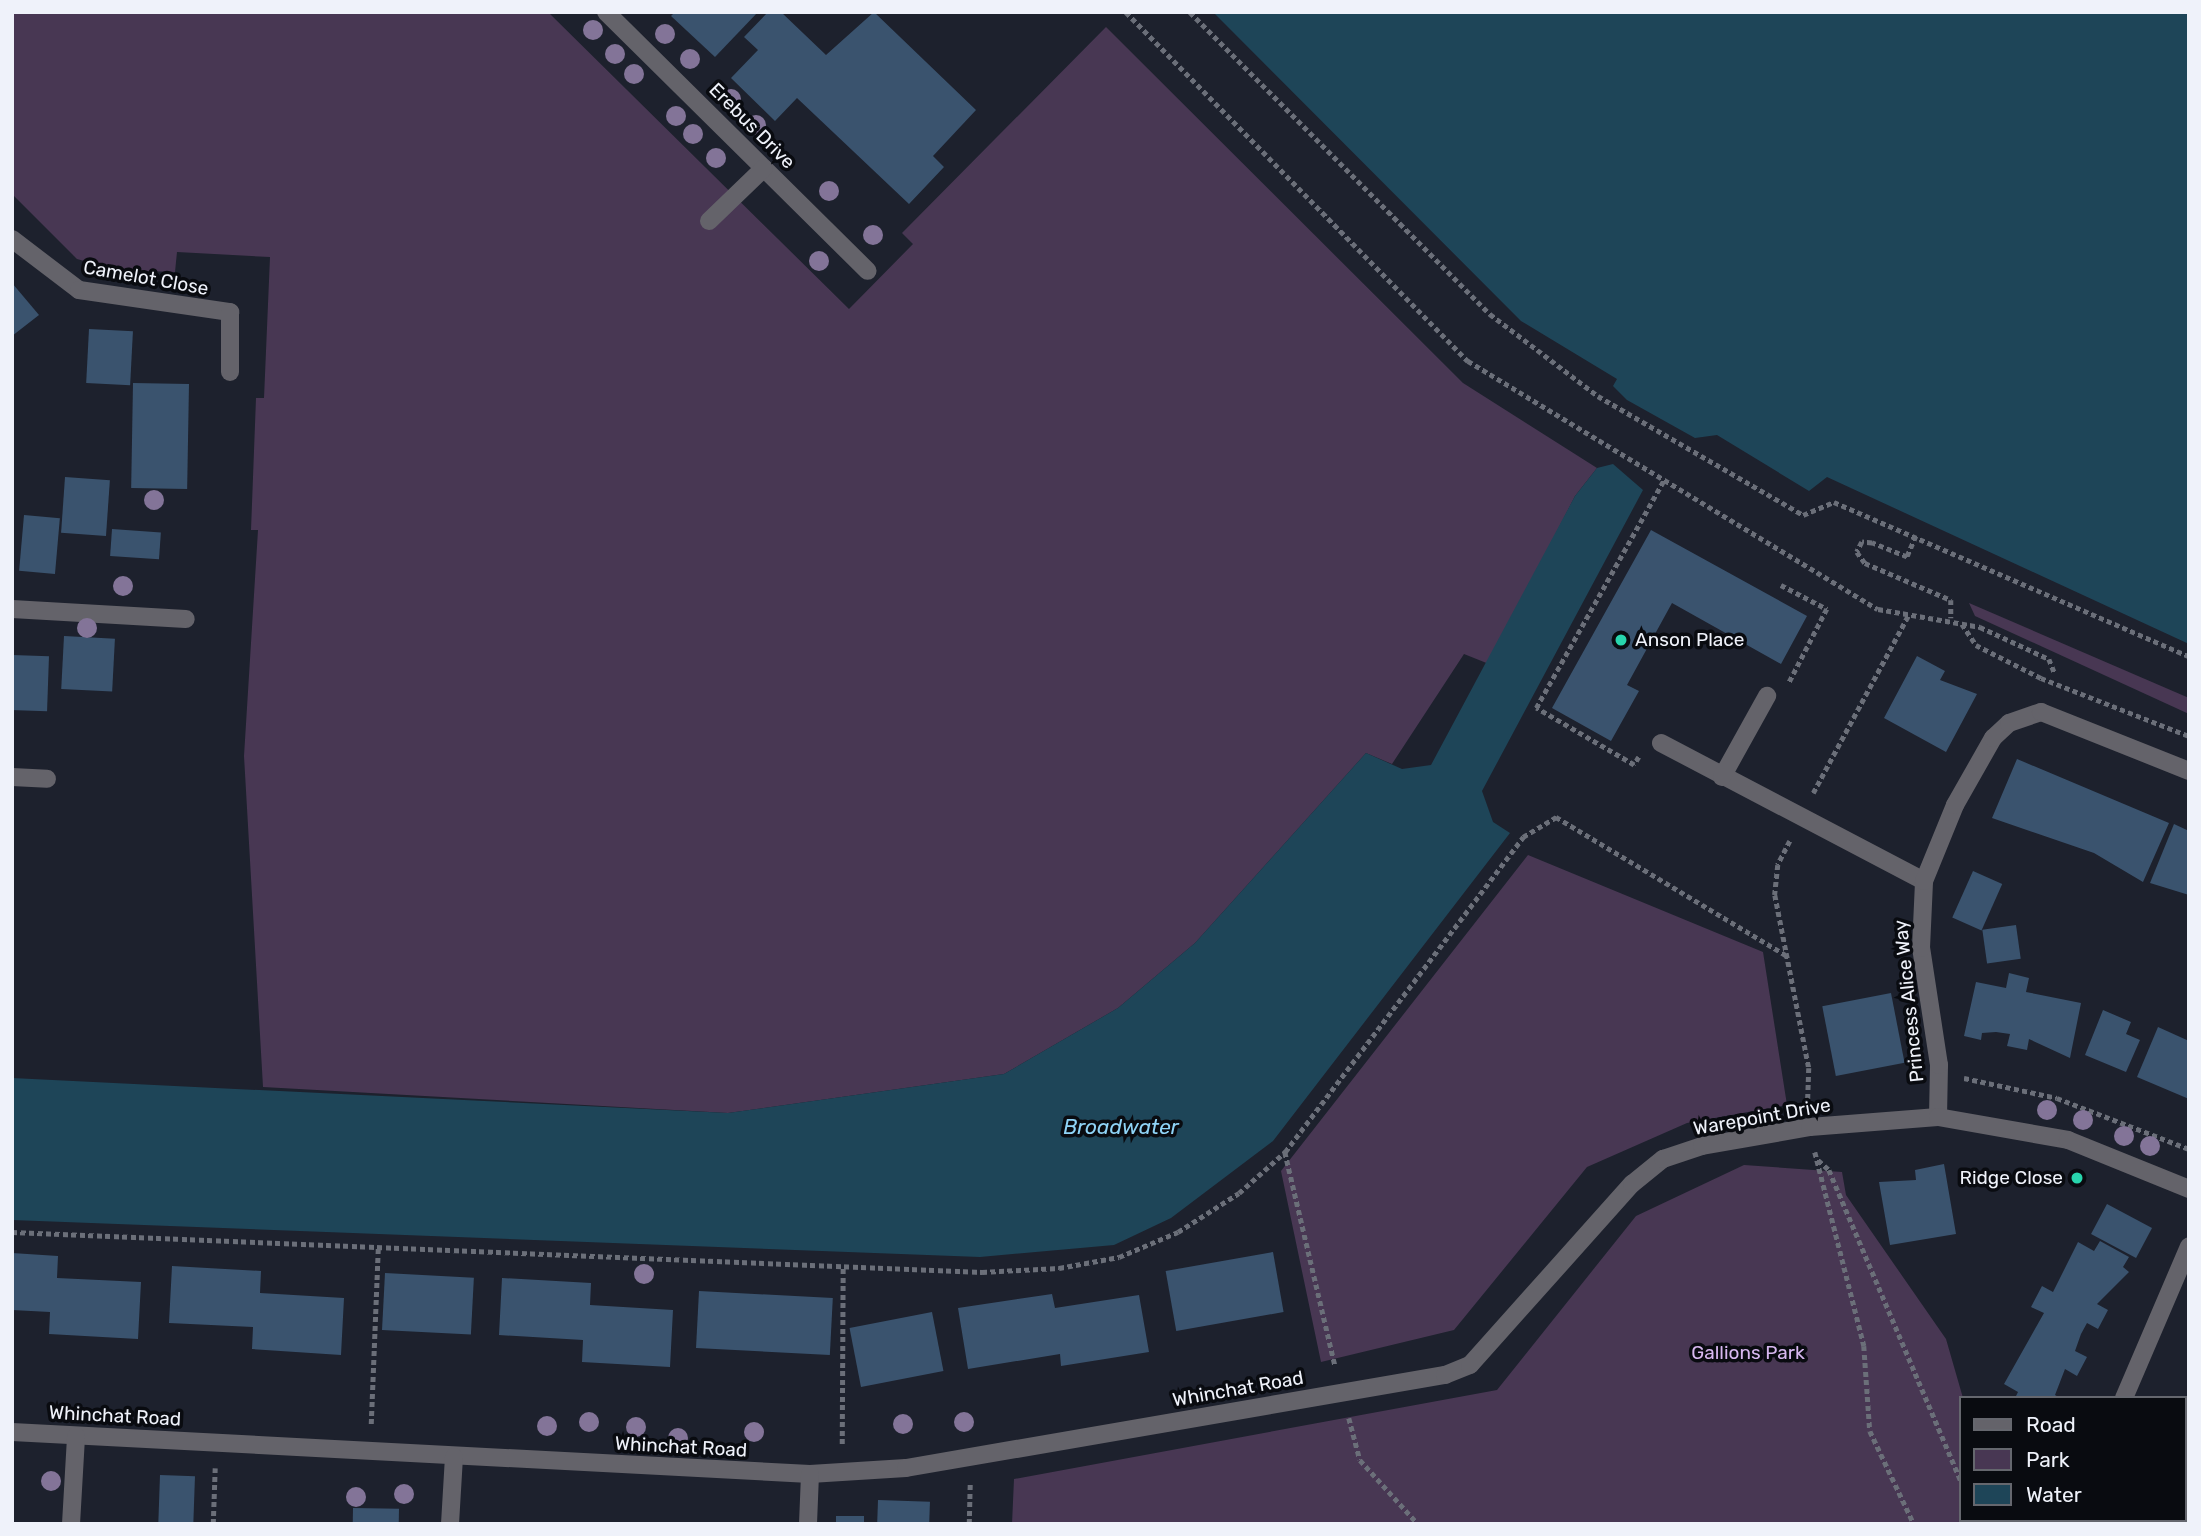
<!DOCTYPE html>
<html>
<head>
<meta charset="utf-8">
<style>
	body { margin:0 }
	#map { position:relative; width:2201px; height:1536px; overflow:hidden; background:#1d212d; font-family:Rubik,sans-serif }
	div>[style] { position:absolute }
	[style*='--x'] { left:calc(var(--x)*1px); top:calc(var(--y)*1px); width:calc(var(--w)*1px); rotate:calc(var(--a)*1deg) }
	.green>* { inset:0; background:#483753 }
	.water>* { inset:0; background:#1e4558 }
	.building>* { inset:0; background:#3a536e; transform-origin:0 0 }
	.path>* { height:4.5px; margin-top:-2.25px; transform-origin:0; background:repeating-linear-gradient(90deg,#6b6f79 0 5px,transparent 0 8.5px) }
	.minor>* { height:18px; margin:-9px; padding:0 9px; transform-origin:9px; border-radius:9px; background:#64636a }
	.trees>* { width:20px; height:20px; margin:-10px; border-radius:50%; background:#837498 }
	.dots>* { width:19px; height:19px; translate:-50% -50%; box-sizing:border-box; border:4px solid #090b10; border-radius:50% }
	span { translate:-50% -50%; white-space:nowrap; text-align:center; line-height:1.15; -webkit-text-stroke:7px #090b10; paint-order:stroke }
	.street-label { font-size:19px; color:#eff2fa }
	.poi-label { font-size:19px; color:#eff2fa }
	.left { translate:0 -50%; text-align:left }
	.right { translate:-100% -50%; text-align:right }
	.park-label { font-size:19px; color:#d7b7ef }
	.water-label { font-size:21px; color:#8fd4f7; font-style:italic }
	.frame { position:absolute; inset:0; border:14px solid #eff2fa; pointer-events:none }
	.legend { position:absolute; left:1959px; top:1396px; width:228px; height:126px; box-sizing:border-box; background:#090b10; border:2px solid #65676e; margin:0; padding:9px 12px; list-style:none; font-size:21px; color:#eff2fa }
	.legend li { display:flex; align-items:center; gap:14px; height:35px }
	.legend b { width:35px; border:2px solid #65676e }
</style>
</head>
<body>
<div id="map">
	<div class="green">
		<div style="clip-path:polygon(12px 12px,548px 12px,849px 309px,913px 244px,902px 233px,1106px 27px,1463px 383px,1597px 468px,1575px 496px,1489px 664px,1464px 654px,1392px 764px,1366px 753px,1195px 943px,1118px 1008px,1004px 1074px,728px 1113px,263px 1087px,244px 756px,258px 530px,251px 530px,256px 398px,264px 398px,270px 257px,177px 252px,175px 272px,116px 270px,77px 259px,12px 194px)"></div>
		<div style="clip-path:polygon(1969px 603px,2189px 698px,2189px 714px,1975px 616px)"></div>
		<div style="clip-path:polygon(1528px 855px,1763px 952px,1787px 1105px,1687px 1123px,1587px 1167px,1454px 1330px,1321px 1362px,1281px 1171px)"></div>
		<div style="clip-path:polygon(1744px 1165px,1842px 1172px,1846px 1195px,1946px 1339px,1963px 1398px,1961px 1520px,2000px 1524px,1012px 1524px,1014px 1479px,1497px 1390px,1636px 1216px)"></div>
	</div>
	<div class="water">
		<div style="clip-path:polygon(1213px 12px,2189px 12px,2189px 644px,1827px 477px,1809px 491px,1717px 435px,1695px 438px,1627px 400px,1613px 386px,1617px 379px,1521px 321px)"></div>
		<div style="clip-path:polygon(1613px 464px,1643px 490px,1482px 791px,1493px 822px,1510px 833px,1273px 1141px,1171px 1218px,1114px 1245px,980px 1257px,12px 1220px,12px 1078px,728px 1113px,1004px 1074px,1118px 1008px,1195px 943px,1366px 753px,1402px 769px,1431px 765px,1575px 496px,1597px 468px)"></div>
	</div>
	<div class="building">
		<div style="clip-path:polygon(675px 12px,758px 12px,715px 57px,671px 16px)"></div>
		<div style="clip-path:polygon(768px 12px,781px 12px,826px 55px,874px 12px,976px 110px,933px 156px,944px 167px,909px 204px,797px 98px,775px 121px,731px 78px,758px 50px,744px 37px)"></div>
		<div style="clip-path:polygon(12px 283px,39px 315px,12px 336px)"></div>
		<div style="left:89px;top:329px;width:44px;height:54px;rotate:3deg"></div>
		<div style="left:133px;top:383px;width:56px;height:105px;rotate:1deg"></div>
		<div style="left:65px;top:477px;width:45px;height:56px;rotate:4deg"></div>
		<div style="left:24px;top:515px;width:36px;height:56px;rotate:5deg"></div>
		<div style="left:112px;top:529px;width:49px;height:27px;rotate:4deg"></div>
		<div style="clip-path:polygon(1651px 530px,1807px 616px,1781px 664px,1672px 603px,1627px 685px,1639px 691px,1611px 741px,1552px 708px)"></div>
		<div style="left:64px;top:636px;width:51px;height:53px;rotate:3deg"></div>
		<div style="left:12px;top:655px;width:37px;height:55px;rotate:2deg"></div>
		<div style="clip-path:polygon(1917px 656px,1945px 671px,1940px 680px,1977px 694px,1946px 752px,1884px 718px)"></div>
		<div style="clip-path:polygon(2017px 759px,2169px 823px,2143px 882px,2094px 853px,1992px 818px)"></div>
		<div style="clip-path:polygon(2174px 824px,2189px 831px,2189px 895px,2150px 883px)"></div>
		<div style="left:1973px;top:871px;width:32px;height:51px;rotate:24deg"></div>
		<div style="left:2016px;top:925px;width:34px;height:34px;rotate:82deg"></div>
		<div style="clip-path:polygon(2009px 973px,2029px 978px,2026px 992px,2081px 1003px,2070px 1058px,2029px 1039px,2027px 1050px,2007px 1046px,2010px 1034px,1996px 1032px,1982px 1033px,1981px 1040px,1964px 1036px,1976px 982px,2006px 988px)"></div>
		<div style="left:1891px;top:993px;width:71px;height:70px;rotate:79deg"></div>
		<div style="clip-path:polygon(2103px 1010px,2131px 1022px,2126px 1034px,2140px 1040px,2126px 1072px,2085px 1055px)"></div>
		<div style="clip-path:polygon(2158px 1027px,2189px 1041px,2189px 1099px,2137px 1077px)"></div>
		<div style="clip-path:polygon(1944px 1164px,1956px 1234px,1890px 1245px,1879px 1182px,1916px 1180px,1915px 1170px)"></div>
		<div style="left:2107px;top:1204px;width:51px;height:34px;rotate:28deg"></div>
		<div style="clip-path:polygon(2100px 1241px,2129px 1257px,2123px 1267px,2129px 1272px,2097px 1304px,2108px 1310px,2098px 1329px,2087px 1323px,2081px 1334px,2075px 1351px,2087px 1357px,2077px 1376px,2065px 1369px,2055px 1395px,2060px 1398px,2015px 1398px,2018px 1392px,2004px 1384px,2044px 1313px,2031px 1307px,2042px 1286px,2053px 1292px,2078px 1242px,2094px 1251px)"></div>
		<div style="left:1273px;top:1252px;width:61px;height:109px;rotate:80deg"></div>
		<div style="clip-path:polygon(12px 1253px,58px 1256px,57px 1278px,141px 1282px,138px 1339px,49px 1334px,50px 1312px,12px 1310px)"></div>
		<div style="clip-path:polygon(172px 1266px,261px 1271px,260px 1293px,344px 1298px,341px 1355px,252px 1349px,253px 1327px,169px 1323px)"></div>
		<div style="left:385px;top:1273px;width:89px;height:57px;rotate:3deg"></div>
		<div style="clip-path:polygon(502px 1278px,591px 1283px,590px 1305px,673px 1310px,670px 1367px,582px 1362px,583px 1340px,499px 1335px)"></div>
		<div style="left:699px;top:1291px;width:134px;height:57px;rotate:3deg"></div>
		<div style="clip-path:polygon(1052px 1294px,1055px 1308px,1139px 1295px,1149px 1352px,1061px 1366px,1060px 1354px,968px 1369px,958px 1308px)"></div>
		<div style="left:932px;top:1312px;width:60px;height:84px;rotate:79deg"></div>
		<div style="left:2189px;top:1413px;width:93px;height:6px;rotate:90deg"></div>
		<div style="left:160px;top:1475px;width:35px;height:49px;rotate:2deg"></div>
		<div style="left:878px;top:1500px;width:52px;height:24px;rotate:2deg"></div>
		<div style="left:353px;top:1508px;width:46px;height:16px;rotate:1deg"></div>
		<div style="left:836px;top:1516px;width:28px;height:8px"></div>
		<div style="clip-path:polygon(2140px 1520px,2161px 1520px,2159px 1524px)"></div>
	</div>
	<div class="path">
		<div style="--x:1126;--y:12;--w:489;--a:45.6"></div>
		<div style="--x:1468;--y:361;--w:479;--a:31.2"></div>
		<div style="--x:1878;--y:609;--w:104;--a:10"></div>
		<div style="--x:1980;--y:627;--w:76;--a:24.9"></div>
		<div style="--x:2049;--y:659;--w:16;--a:68"></div>
		<div style="--x:1190;--y:12;--w:426;--a:45.2"></div>
		<div style="--x:1490;--y:314;--w:136;--a:37.2"></div>
		<div style="--x:1598;--y:396;--w:237;--a:30.1"></div>
		<div style="--x:1803;--y:515;--w:34;--a:-23"></div>
		<div style="--x:1834;--y:502;--w:387;--a:23.5"></div>
		<div style="--x:1916;--y:536;--w:23;--a:113"></div>
		<div style="--x:1907;--y:557;--w:38;--a:-158"></div>
		<div style="--x:1872;--y:543;--w:10;--a:-174"></div>
		<div style="--x:1862;--y:542;--w:11;--a:117"></div>
		<div style="--x:1857;--y:552;--w:14;--a:54"></div>
		<div style="--x:1865;--y:563;--w:94;--a:23.3"></div>
		<div style="--x:1951;--y:600;--w:18;--a:90"></div>
		<div style="--x:1781;--y:585;--w:52;--a:27.6"></div>
		<div style="--x:1827;--y:609;--w:83;--a:117.2"></div>
		<div style="--x:1962;--y:624;--w:25;--a:56"></div>
		<div style="--x:1976;--y:645;--w:73;--a:26.9"></div>
		<div style="--x:2041;--y:678;--w:159;--a:21.4"></div>
		<div style="--x:1639;--y:757;--w:9;--a:122"></div>
		<div style="--x:1634;--y:765;--w:113;--a:-149.8"></div>
		<div style="--x:1536;--y:708;--w:261;--a:-60.7"></div>
		<div style="--x:1813;--y:793;--w:201;--a:-61.8"></div>
		<div style="--x:1790;--y:841;--w:27;--a:117"></div>
		<div style="--x:1778;--y:865;--w:30;--a:96"></div>
		<div style="--x:1775;--y:895;--w:176;--a:78.9"></div>
		<div style="--x:1809;--y:1068;--w:31;--a:92"></div>
		<div style="--x:1964;--y:1078;--w:95;--a:12.1"></div>
		<div style="--x:2057;--y:1098;--w:142;--a:21.1"></div>
		<div style="--x:1285;--y:1152;--w:220;--a:76.8"></div>
		<div style="--x:1815;--y:1152;--w:200;--a:75.8"></div>
		<div style="--x:1864;--y:1346;--w:85;--a:86"></div>
		<div style="--x:1870;--y:1431;--w:103;--a:64.7"></div>
		<div style="--x:1818;--y:1160;--w:15;--a:42"></div>
		<div style="--x:1829;--y:1170;--w:338;--a:67"></div>
		<div style="--x:12;--y:1232;--w:971;--a:2.36"></div>
		<div style="--x:982;--y:1272;--w:77;--a:-3"></div>
		<div style="--x:1059;--y:1268;--w:61;--a:-10.4"></div>
		<div style="--x:1119;--y:1257;--w:64;--a:-23"></div>
		<div style="--x:1178;--y:1232;--w:72;--a:-32.6"></div>
		<div style="--x:1239;--y:1193;--w:62;--a:-41.7"></div>
		<div style="--x:1285;--y:1152;--w:395;--a:-52.9"></div>
		<div style="--x:1523;--y:837;--w:39;--a:-31"></div>
		<div style="--x:1556;--y:817;--w:270;--a:31"></div>
		<div style="--x:1349;--y:1418;--w:43;--a:75.3"></div>
		<div style="--x:1360;--y:1460;--w:86;--a:47.8"></div>
		<div style="--x:371;--y:1424;--w:177;--a:-87.7"></div>
		<div style="--x:842;--y:1444;--w:178;--a:-89.7"></div>
		<div style="--x:1980;--y:1520;--w:4;--a:63"></div>
		<div style="--x:213;--y:1524;--w:56;--a:-88"></div>
		<div style="--x:969;--y:1524;--w:41;--a:-88.6"></div>
	</div>
	<div class="minor">
		<div style="--x:606;--y:12;--w:368;--a:44.7"></div>
		<div style="--x:709;--y:221;--w:76;--a:-43.9"></div>
		<div style="--x:12;--y:239;--w:84;--a:37.3"></div>
		<div style="--x:79;--y:290;--w:153;--a:8.3"></div>
		<div style="--x:230;--y:312;--w:60;--a:90"></div>
		<div style="--x:12;--y:609;--w:174;--a:3.3"></div>
		<div style="--x:1661;--y:743;--w:297;--a:27.7"></div>
		<div style="--x:12;--y:777;--w:35;--a:3"></div>
		<div style="--x:1722;--y:777;--w:93;--a:-60.9"></div>
		<div style="--x:1938;--y:1117;--w:52;--a:-88.9"></div>
		<div style="--x:1939;--y:1065;--w:118;--a:-98.7"></div>
		<div style="--x:1921;--y:948;--w:67;--a:-87.4"></div>
		<div style="--x:1924;--y:881;--w:82;--a:-67.8"></div>
		<div style="--x:1955;--y:805;--w:77;--a:-60.4"></div>
		<div style="--x:1993;--y:738;--w:22;--a:-43"></div>
		<div style="--x:2009;--y:723;--w:34;--a:-19"></div>
		<div style="--x:2041;--y:712;--w:159;--a:21.7"></div>
		<div style="--x:2124;--y:1398;--w:165;--a:-66.8"></div>
		<div style="--x:12;--y:1432;--w:799;--a:3.01"></div>
		<div style="--x:810;--y:1474;--w:96;--a:-3.6"></div>
		<div style="--x:906;--y:1468;--w:547;--a:-9.79"></div>
		<div style="--x:1445;--y:1375;--w:27;--a:-22"></div>
		<div style="--x:1470;--y:1365;--w:243;--a:-48.2"></div>
		<div style="--x:1632;--y:1184;--w:40;--a:-39"></div>
		<div style="--x:1663;--y:1159;--w:41;--a:-18.4"></div>
		<div style="--x:1702;--y:1146;--w:110;--a:-10"></div>
		<div style="--x:1810;--y:1127;--w:128;--a:-4.5"></div>
		<div style="--x:1938;--y:1117;--w:132;--a:10"></div>
		<div style="--x:2068;--y:1140;--w:131;--a:22"></div>
		<div style="--x:71;--y:1524;--w:88;--a:-86.7"></div>
		<div style="--x:450;--y:1524;--w:67;--a:-86.6"></div>
		<div style="--x:808;--y:1524;--w:50;--a:-87.7"></div>
		<div style="--x:2042;--y:1524;--w:4;--a:-76"></div>
	</div>
	<div class="trees">
		<div style="left:593px;top:30px"></div>
		<div style="left:665px;top:34px"></div>
		<div style="left:615px;top:54px"></div>
		<div style="left:690px;top:59px"></div>
		<div style="left:634px;top:74px"></div>
		<div style="left:731px;top:99px"></div>
		<div style="left:676px;top:116px"></div>
		<div style="left:756px;top:125px"></div>
		<div style="left:693px;top:134px"></div>
		<div style="left:716px;top:158px"></div>
		<div style="left:829px;top:191px"></div>
		<div style="left:873px;top:235px"></div>
		<div style="left:819px;top:261px"></div>
		<div style="left:154px;top:500px"></div>
		<div style="left:123px;top:586px"></div>
		<div style="left:87px;top:628px"></div>
		<div style="left:2047px;top:1110px"></div>
		<div style="left:2083px;top:1120px"></div>
		<div style="left:2124px;top:1136px"></div>
		<div style="left:2150px;top:1146px"></div>
		<div style="left:644px;top:1274px"></div>
		<div style="left:589px;top:1422px"></div>
		<div style="left:964px;top:1422px"></div>
		<div style="left:903px;top:1424px"></div>
		<div style="left:547px;top:1426px"></div>
		<div style="left:636px;top:1427px"></div>
		<div style="left:754px;top:1432px"></div>
		<div style="left:678px;top:1438px"></div>
		<div style="left:51px;top:1481px"></div>
		<div style="left:404px;top:1494px"></div>
		<div style="left:356px;top:1497px"></div>
	</div>
	<div class="dots">
		<div style="left:1621px;top:640px;background:#28d5ad"></div>
		<div style="left:2077px;top:1178px;background:#28d5ad"></div>
	</div>
	<div class="street-label">
		<span style="left:752px;top:126px;rotate:45deg">Erebus Drive</span>
		<span style="left:146px;top:278px;rotate:10deg">Camelot Close</span>
		<span style="left:1909px;top:1001px;rotate:-96deg">Princess Alice Way</span>
		<span style="left:1762px;top:1117px;rotate:-10deg">Warepoint Drive</span>
		<span style="left:1238px;top:1389px;rotate:-10deg">Whinchat Road</span>
		<span style="left:115px;top:1416px;rotate:3deg">Whinchat Road</span>
		<span style="left:681px;top:1447px;rotate:3deg">Whinchat Road</span>
	</div>
	<div class="poi-label">
		<span class="left" style="left:1635px;top:640px">Anson Place</span>
		<span class="right" style="left:2063px;top:1178px">Ridge Close</span>
	</div>
	<div class="park-label">
		<span style="left:1748px;top:1353px">Gallions Park</span>
	</div>
	<div class="water-label">
		<span style="left:1121px;top:1127px">Broadwater</span>
	</div>
	<div class="frame"></div>
	<ul class="legend">
	<li><b style="height:9px;background:#64636a"></b>Road</li>
	<li><b style="height:19px;background:#483753"></b>Park</li>
	<li><b style="height:19px;background:#1e4558"></b>Water</li>
	</ul>
</div>
</body>
</html>
